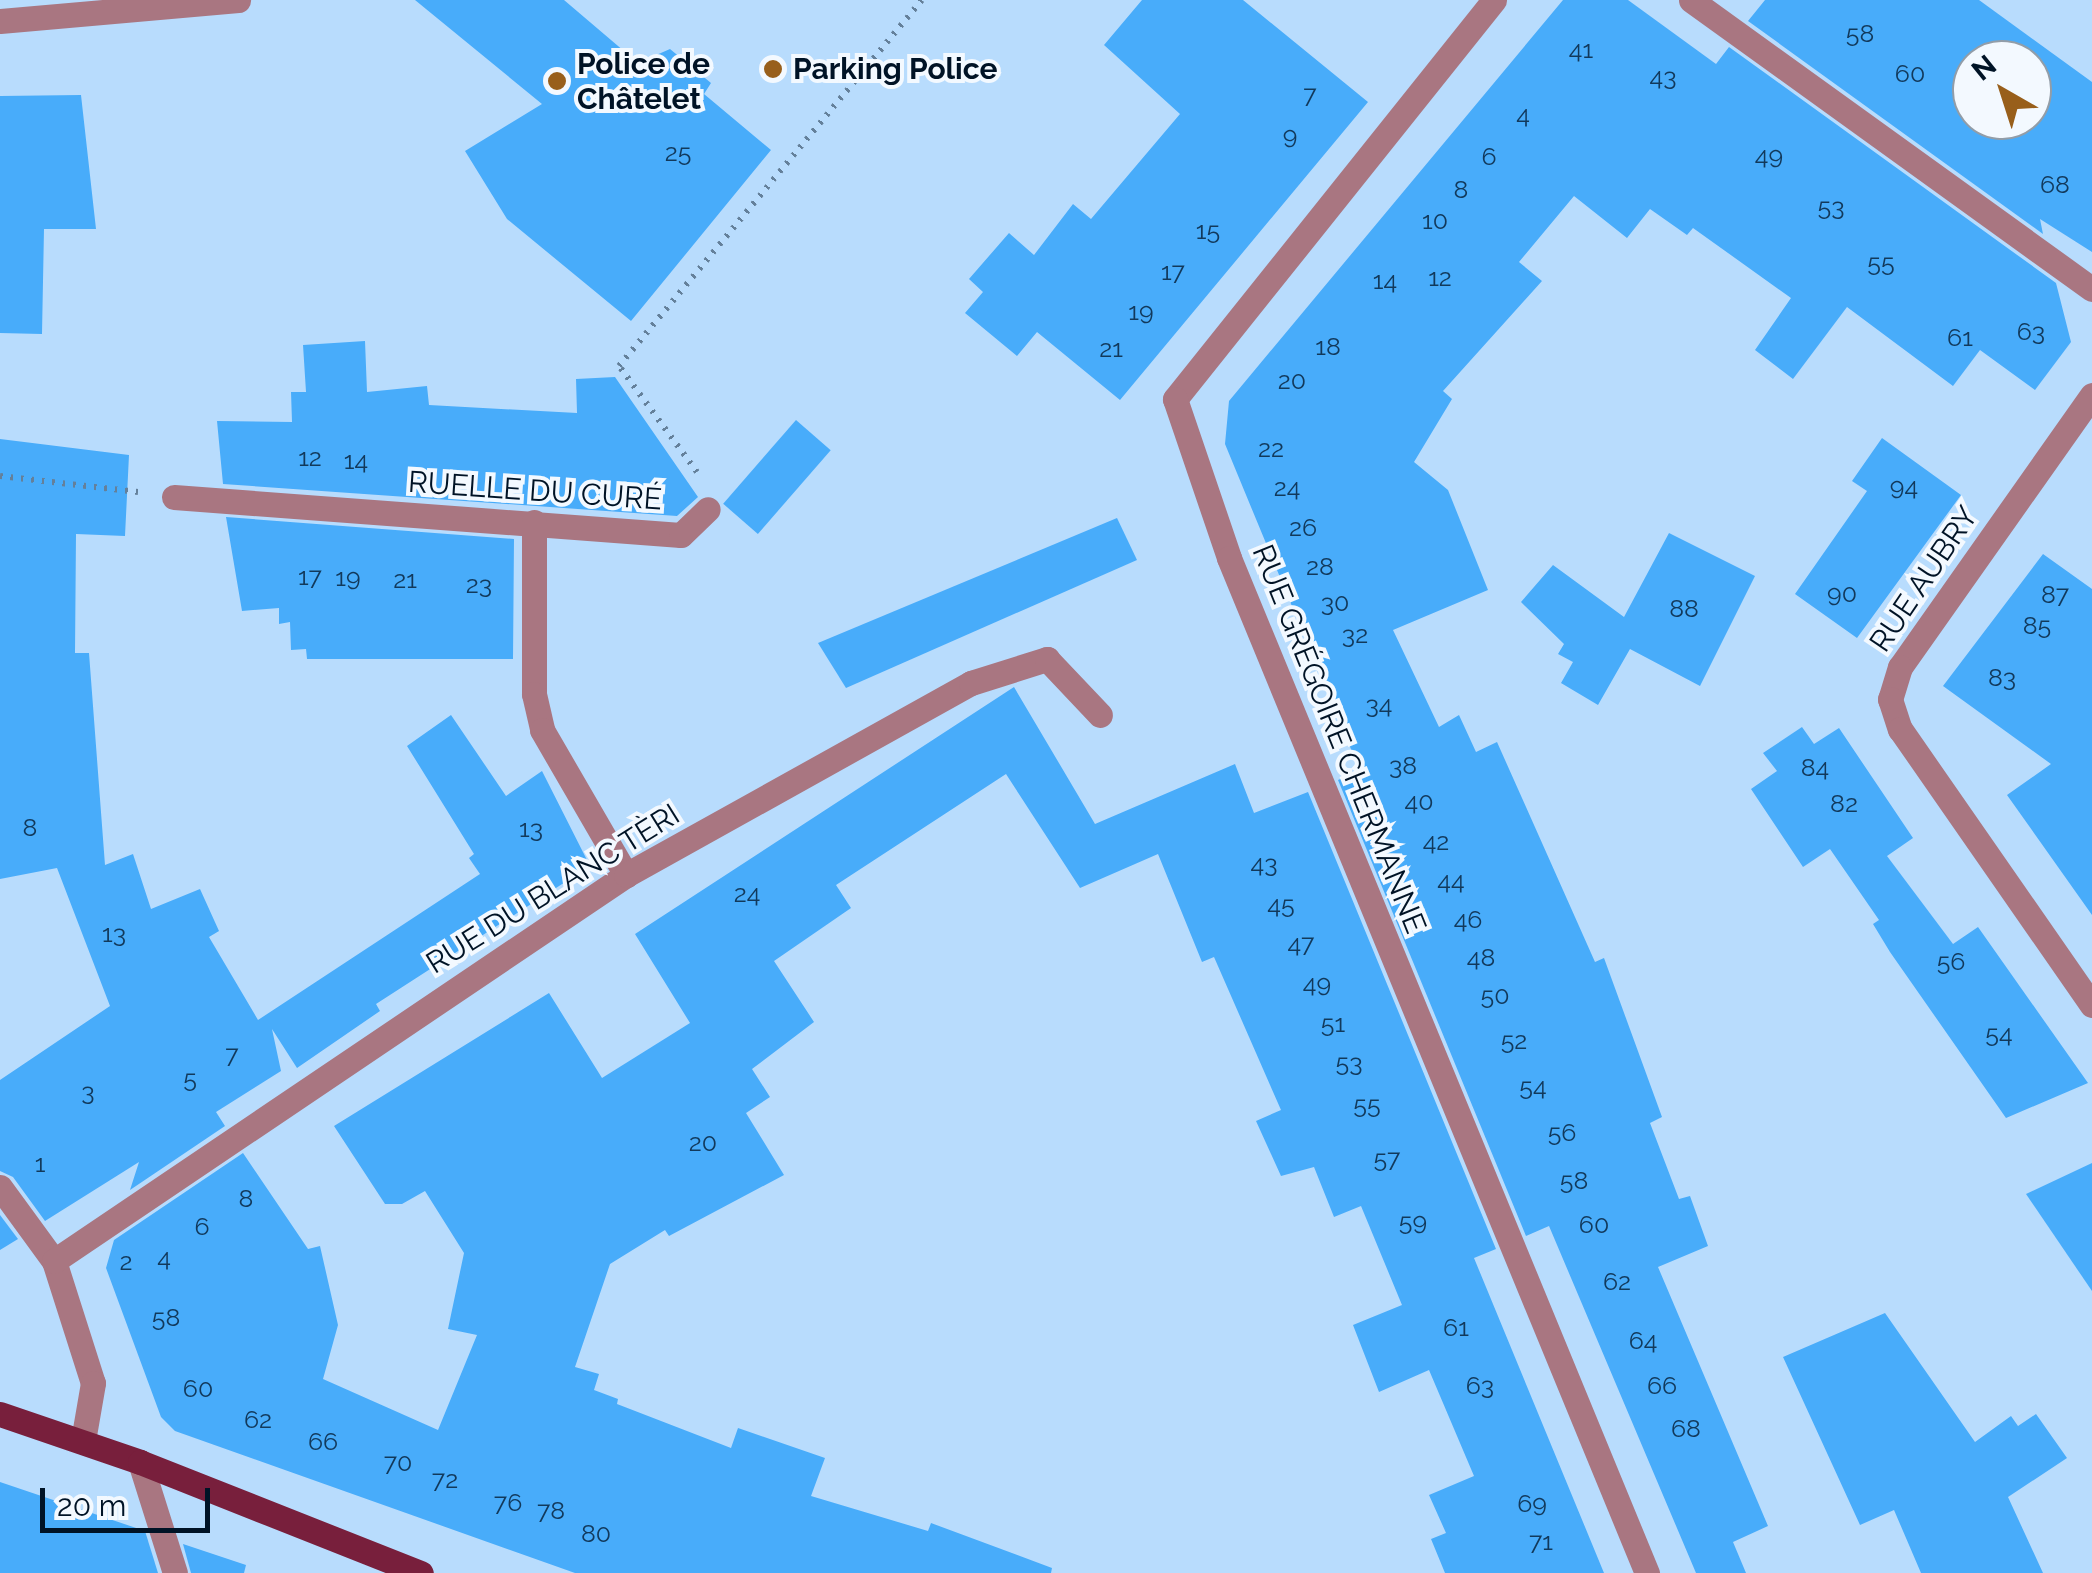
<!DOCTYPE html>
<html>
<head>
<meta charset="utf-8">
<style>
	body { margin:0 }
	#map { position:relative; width:2092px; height:1573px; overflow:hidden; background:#b8dcfd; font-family:Raleway,sans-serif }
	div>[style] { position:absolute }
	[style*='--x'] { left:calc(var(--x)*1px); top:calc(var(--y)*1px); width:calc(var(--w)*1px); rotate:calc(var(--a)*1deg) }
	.building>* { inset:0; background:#48acfa; transform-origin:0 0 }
	.path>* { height:6px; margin-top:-3px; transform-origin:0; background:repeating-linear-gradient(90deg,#64809a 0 2.5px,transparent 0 10.5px) }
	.minor>* { height:25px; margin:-12.5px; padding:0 12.5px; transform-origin:12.5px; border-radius:12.5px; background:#a97681 }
	.major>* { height:25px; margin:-12.5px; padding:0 12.5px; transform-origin:12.5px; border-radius:12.5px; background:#781f3c }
	.dots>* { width:28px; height:28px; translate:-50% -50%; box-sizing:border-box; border:5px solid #f3f9ff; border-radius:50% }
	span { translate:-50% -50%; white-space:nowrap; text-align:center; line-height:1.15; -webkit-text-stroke:8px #f3f9ff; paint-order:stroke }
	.number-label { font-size:25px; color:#12395b }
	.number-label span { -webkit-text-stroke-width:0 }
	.poi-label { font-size:30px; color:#001326; font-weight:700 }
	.left { translate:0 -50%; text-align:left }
	.street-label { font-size:30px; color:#001326 }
	.north { position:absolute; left:1952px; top:40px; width:100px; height:100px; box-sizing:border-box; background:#f3f9ff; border:2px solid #929da8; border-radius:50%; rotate:321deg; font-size:28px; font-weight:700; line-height:40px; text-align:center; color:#001326 }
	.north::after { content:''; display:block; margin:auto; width:35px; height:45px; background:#985f1b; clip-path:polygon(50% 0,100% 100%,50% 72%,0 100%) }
	.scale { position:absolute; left:40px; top:1488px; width:170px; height:45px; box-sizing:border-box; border:5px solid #001326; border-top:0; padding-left:12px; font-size:30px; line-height:35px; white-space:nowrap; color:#001326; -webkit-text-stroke:8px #f3f9ff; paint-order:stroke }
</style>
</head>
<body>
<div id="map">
	<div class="building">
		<div style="clip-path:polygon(415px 0,564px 0,638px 63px,670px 49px,711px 83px,704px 94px,771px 150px,631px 321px,507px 219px,465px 151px,542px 104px)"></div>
		<div style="clip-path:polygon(1142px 0,1243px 0,1368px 102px,1120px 400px,1037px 332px,1017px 356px,965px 313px,983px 292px,969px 279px,1009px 233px,1034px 255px,1073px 204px,1091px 219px,1180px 114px,1104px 45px)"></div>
		<div style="clip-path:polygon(1563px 0,1628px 0,1716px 64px,1729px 47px,2056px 283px,2071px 342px,2035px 390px,1980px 350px,1953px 386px,1847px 307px,1793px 379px,1755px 350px,1791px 298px,1693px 228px,1687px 235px,1650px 209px,1627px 238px,1574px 196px,1519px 262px,1542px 281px,1443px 391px,1452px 399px,1414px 462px,1448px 490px,1488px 590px,1393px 630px,1439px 727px,1459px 715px,1476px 752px,1497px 742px,1595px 962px,1604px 958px,1662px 1117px,1650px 1123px,1679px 1199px,1690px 1196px,1708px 1246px,1658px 1267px,1768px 1526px,1733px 1542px,1746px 1573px,1696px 1573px,1549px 1226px,1526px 1236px,1338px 780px,1360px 771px,1225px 444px,1229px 401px)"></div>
		<div style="clip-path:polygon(evenodd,1765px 0,1979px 0,2092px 82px,2092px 252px,2040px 219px,2043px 234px,1748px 21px,1765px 0,1972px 60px,2032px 60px,2032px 120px,1972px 120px,1972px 60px)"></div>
		<div style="clip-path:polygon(81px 95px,96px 229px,44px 229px,42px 334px,0 333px,0 96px)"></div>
		<div style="clip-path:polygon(365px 341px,367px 392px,427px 386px,429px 405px,577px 413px,576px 379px,615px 377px,698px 497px,677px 516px,223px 484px,217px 421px,292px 422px,291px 392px,306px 392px,303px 345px)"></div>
		<div style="left:796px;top:420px;width:46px;height:111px;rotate:41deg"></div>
		<div style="clip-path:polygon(1882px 438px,1961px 495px,1857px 638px,1795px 594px,1867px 491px,1852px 481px)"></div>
		<div style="clip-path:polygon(0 439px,129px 455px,125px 536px,76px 534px,75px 653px,89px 653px,105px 865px,133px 854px,151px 909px,200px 889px,219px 931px,209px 937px,258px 1020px,480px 874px,469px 858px,474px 854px,407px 746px,451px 715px,506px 796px,542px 771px,590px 866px,376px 1004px,380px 1011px,297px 1068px,272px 1029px,281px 1071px,216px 1112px,225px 1126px,130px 1190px,139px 1162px,45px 1221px,13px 1177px,0 1171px,0 1080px,110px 1006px,57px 868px,0 879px)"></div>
		<div style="clip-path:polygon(226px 517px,514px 539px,513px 659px,307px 659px,306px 649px,291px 650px,290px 622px,279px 624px,279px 608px,242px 611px)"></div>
		<div style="clip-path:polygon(1117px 518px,1137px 560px,846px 688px,818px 643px)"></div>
		<div style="clip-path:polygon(1669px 533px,1755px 576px,1700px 686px,1630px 649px,1598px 705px,1561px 683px,1573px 662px,1558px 654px,1564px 644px,1521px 602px,1553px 565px,1624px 617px)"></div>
		<div style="clip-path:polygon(2043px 554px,2092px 589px,2092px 915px,2007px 795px,2051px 764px,1943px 686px)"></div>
		<div style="clip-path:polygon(1014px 687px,1095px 824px,1235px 764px,1254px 813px,1308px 792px,1496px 1249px,1474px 1258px,1604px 1573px,1445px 1573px,1431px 1539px,1446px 1533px,1429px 1495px,1474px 1476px,1429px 1370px,1379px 1392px,1353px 1325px,1402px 1305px,1361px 1206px,1334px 1217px,1314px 1167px,1281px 1176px,1256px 1121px,1281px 1110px,1214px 957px,1202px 962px,1158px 854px,1080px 888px,1006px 774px,836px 885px,851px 908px,774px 961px,814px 1022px,752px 1069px,770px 1097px,746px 1113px,784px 1175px,669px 1236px,665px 1230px,610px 1264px,575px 1367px,599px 1374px,594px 1390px,618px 1399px,617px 1404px,731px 1448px,738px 1428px,825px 1458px,811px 1496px,928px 1531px,931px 1523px,1052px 1568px,1051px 1573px,575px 1573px,175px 1431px,161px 1417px,106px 1268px,114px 1240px,243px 1153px,308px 1249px,320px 1246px,338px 1325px,323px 1379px,438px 1430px,477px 1335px,448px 1329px,464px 1253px,425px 1191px,402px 1204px,385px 1204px,334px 1126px,549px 993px,602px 1078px,690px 1023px,635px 934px)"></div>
		<div style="clip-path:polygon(1802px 727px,1814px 744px,1839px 728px,1913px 838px,1887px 856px,1953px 944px,1978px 927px,2088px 1083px,2006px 1118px,1890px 952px,1873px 924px,1879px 920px,1830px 849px,1803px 867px,1751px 789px,1777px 771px,1763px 753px)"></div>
		<div style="clip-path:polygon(2092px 1163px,2092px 1291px,2026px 1194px)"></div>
		<div style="clip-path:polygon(0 1215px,18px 1239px,0 1250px)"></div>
		<div style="clip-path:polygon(1885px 1313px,1975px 1442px,2011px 1416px,2018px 1426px,2036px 1414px,2067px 1458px,2008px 1497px,2043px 1573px,1921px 1573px,1894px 1510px,1860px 1525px,1783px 1357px)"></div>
		<div style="clip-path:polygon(0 1482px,145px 1531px,158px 1573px,0 1573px)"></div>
		<div style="clip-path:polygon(183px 1544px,246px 1565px,244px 1573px,191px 1573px)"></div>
	</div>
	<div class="path">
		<div style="--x:697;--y:472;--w:132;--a:-126.3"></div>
		<div style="--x:619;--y:366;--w:475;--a:-50.4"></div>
		<div style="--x:0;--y:476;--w:139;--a:6.6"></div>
	</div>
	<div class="minor">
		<div style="--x:1494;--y:0;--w:511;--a:128.64"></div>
		<div style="--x:1175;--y:399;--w:168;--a:71.2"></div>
		<div style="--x:1229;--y:558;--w:1098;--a:67.62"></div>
		<div style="--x:1691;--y:0;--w:494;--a:35.8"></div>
		<div style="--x:0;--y:21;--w:239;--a:-5"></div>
		<div style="--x:2092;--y:395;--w:333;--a:125.2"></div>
		<div style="--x:1900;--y:667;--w:34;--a:107"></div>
		<div style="--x:1890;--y:699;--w:32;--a:72"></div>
		<div style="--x:1900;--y:729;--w:336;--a:55.2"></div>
		<div style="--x:174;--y:497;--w:508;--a:4.29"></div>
		<div style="--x:681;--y:535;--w:37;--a:-44"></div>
		<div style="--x:534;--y:522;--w:172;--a:90"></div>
		<div style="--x:534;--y:694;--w:37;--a:77"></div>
		<div style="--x:542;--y:730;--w:168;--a:59.9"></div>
		<div style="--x:0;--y:1187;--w:92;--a:53.9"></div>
		<div style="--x:54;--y:1261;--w:128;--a:72.3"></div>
		<div style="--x:93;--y:1383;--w:59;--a:99.8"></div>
		<div style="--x:54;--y:1261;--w:690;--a:-34.01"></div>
		<div style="--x:626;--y:875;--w:395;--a:-29.1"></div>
		<div style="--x:971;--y:683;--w:80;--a:-17.5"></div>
		<div style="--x:1047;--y:659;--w:77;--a:46.6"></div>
		<div style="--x:140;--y:1462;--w:116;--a:72.5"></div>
	</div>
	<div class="major">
		<div style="--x:0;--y:1414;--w:148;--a:18.9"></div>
		<div style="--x:140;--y:1462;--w:302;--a:21.6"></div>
	</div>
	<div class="dots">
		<div style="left:773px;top:69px;background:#985f1b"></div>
		<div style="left:557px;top:81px;background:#985f1b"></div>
	</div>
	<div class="number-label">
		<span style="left:1860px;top:33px">58</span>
		<span style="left:1581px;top:49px">41</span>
		<span style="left:1910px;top:73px">60</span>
		<span style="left:1663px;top:76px">43</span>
		<span style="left:1310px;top:94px">7</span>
		<span style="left:1523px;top:114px">4</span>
		<span style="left:1290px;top:135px">9</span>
		<span style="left:678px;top:152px">25</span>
		<span style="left:1769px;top:155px">49</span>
		<span style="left:1489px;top:156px">6</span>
		<span style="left:2055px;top:184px">68</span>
		<span style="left:1461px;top:189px">8</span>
		<span style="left:1831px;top:206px">53</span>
		<span style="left:1435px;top:220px">10</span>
		<span style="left:1208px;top:230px">15</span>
		<span style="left:1881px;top:262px">55</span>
		<span style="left:1173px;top:271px">17</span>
		<span style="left:1440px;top:277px">12</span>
		<span style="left:1385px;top:280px">14</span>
		<span style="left:1141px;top:311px">19</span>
		<span style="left:2031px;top:331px">63</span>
		<span style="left:1960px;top:337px">61</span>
		<span style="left:1328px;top:346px">18</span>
		<span style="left:1111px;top:348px">21</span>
		<span style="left:1292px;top:380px">20</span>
		<span style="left:1271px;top:448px">22</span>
		<span style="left:310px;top:457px">12</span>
		<span style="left:356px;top:460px">14</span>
		<span style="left:1904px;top:486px">94</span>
		<span style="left:1287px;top:487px">24</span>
		<span style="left:1303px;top:527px">26</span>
		<span style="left:1320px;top:566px">28</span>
		<span style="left:310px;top:576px">17</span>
		<span style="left:348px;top:577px">19</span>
		<span style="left:405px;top:579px">21</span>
		<span style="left:479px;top:584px">23</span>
		<span style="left:1842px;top:593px">90</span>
		<span style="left:2055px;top:594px">87</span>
		<span style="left:1335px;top:602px">30</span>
		<span style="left:1684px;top:608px">88</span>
		<span style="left:2037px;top:625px">85</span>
		<span style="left:1355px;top:634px">32</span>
		<span style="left:2002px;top:677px">83</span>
		<span style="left:1379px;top:704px">34</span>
		<span style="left:1403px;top:765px">38</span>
		<span style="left:1815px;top:767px">84</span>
		<span style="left:1419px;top:801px">40</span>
		<span style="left:1844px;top:803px">82</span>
		<span style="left:30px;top:827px">8</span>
		<span style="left:531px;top:828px">13</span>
		<span style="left:1436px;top:841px">42</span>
		<span style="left:1264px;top:863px">43</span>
		<span style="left:1451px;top:880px">44</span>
		<span style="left:747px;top:893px">24</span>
		<span style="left:1281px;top:904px">45</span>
		<span style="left:1468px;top:919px">46</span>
		<span style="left:114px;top:933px">13</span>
		<span style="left:1301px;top:943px">47</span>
		<span style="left:1481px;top:957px">48</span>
		<span style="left:1951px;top:961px">56</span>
		<span style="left:1317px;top:983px">49</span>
		<span style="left:1495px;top:995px">50</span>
		<span style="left:1333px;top:1023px">51</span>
		<span style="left:1999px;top:1033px">54</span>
		<span style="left:1514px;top:1040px">52</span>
		<span style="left:232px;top:1054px">7</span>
		<span style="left:1349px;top:1062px">53</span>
		<span style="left:190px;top:1078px">5</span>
		<span style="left:1533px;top:1086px">54</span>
		<span style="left:88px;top:1091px">3</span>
		<span style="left:1367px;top:1104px">55</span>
		<span style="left:1562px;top:1132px">56</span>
		<span style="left:703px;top:1142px">20</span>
		<span style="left:1387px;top:1158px">57</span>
		<span style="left:40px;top:1163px">1</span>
		<span style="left:1574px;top:1180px">58</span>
		<span style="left:246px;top:1198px">8</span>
		<span style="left:1413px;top:1221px">59</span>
		<span style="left:1594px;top:1224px">60</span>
		<span style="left:202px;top:1226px">6</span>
		<span style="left:164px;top:1257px">4</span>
		<span style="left:126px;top:1261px">2</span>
		<span style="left:1617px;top:1281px">62</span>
		<span style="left:166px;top:1317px">58</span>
		<span style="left:1456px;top:1327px">61</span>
		<span style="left:1643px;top:1340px">64</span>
		<span style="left:1480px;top:1385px">63</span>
		<span style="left:1662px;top:1385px">66</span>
		<span style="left:198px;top:1388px">60</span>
		<span style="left:258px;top:1419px">62</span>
		<span style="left:1686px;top:1428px">68</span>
		<span style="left:323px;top:1441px">66</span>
		<span style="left:398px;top:1462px">70</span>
		<span style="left:445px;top:1479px">72</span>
		<span style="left:508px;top:1502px">76</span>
		<span style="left:1532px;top:1503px">69</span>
		<span style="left:551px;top:1510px">78</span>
		<span style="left:596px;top:1533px">80</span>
		<span style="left:1541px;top:1541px">71</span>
	</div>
	<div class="poi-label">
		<span class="left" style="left:577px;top:81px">Police de<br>Châtelet</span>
		<span class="left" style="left:793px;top:69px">Parking Police</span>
	</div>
	<div class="street-label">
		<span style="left:535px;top:491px;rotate:4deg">RUELLE DU CURÉ</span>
		<span style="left:1924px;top:579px;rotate:-56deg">RUE AUBRY</span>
		<span style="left:1339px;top:739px;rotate:68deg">RUE GRÉGOIRE CHERMANNE</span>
		<span style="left:553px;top:889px;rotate:-32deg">RUE DU BLANC TÈRI</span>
	</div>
	<div class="north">N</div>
	<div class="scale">20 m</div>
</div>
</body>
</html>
